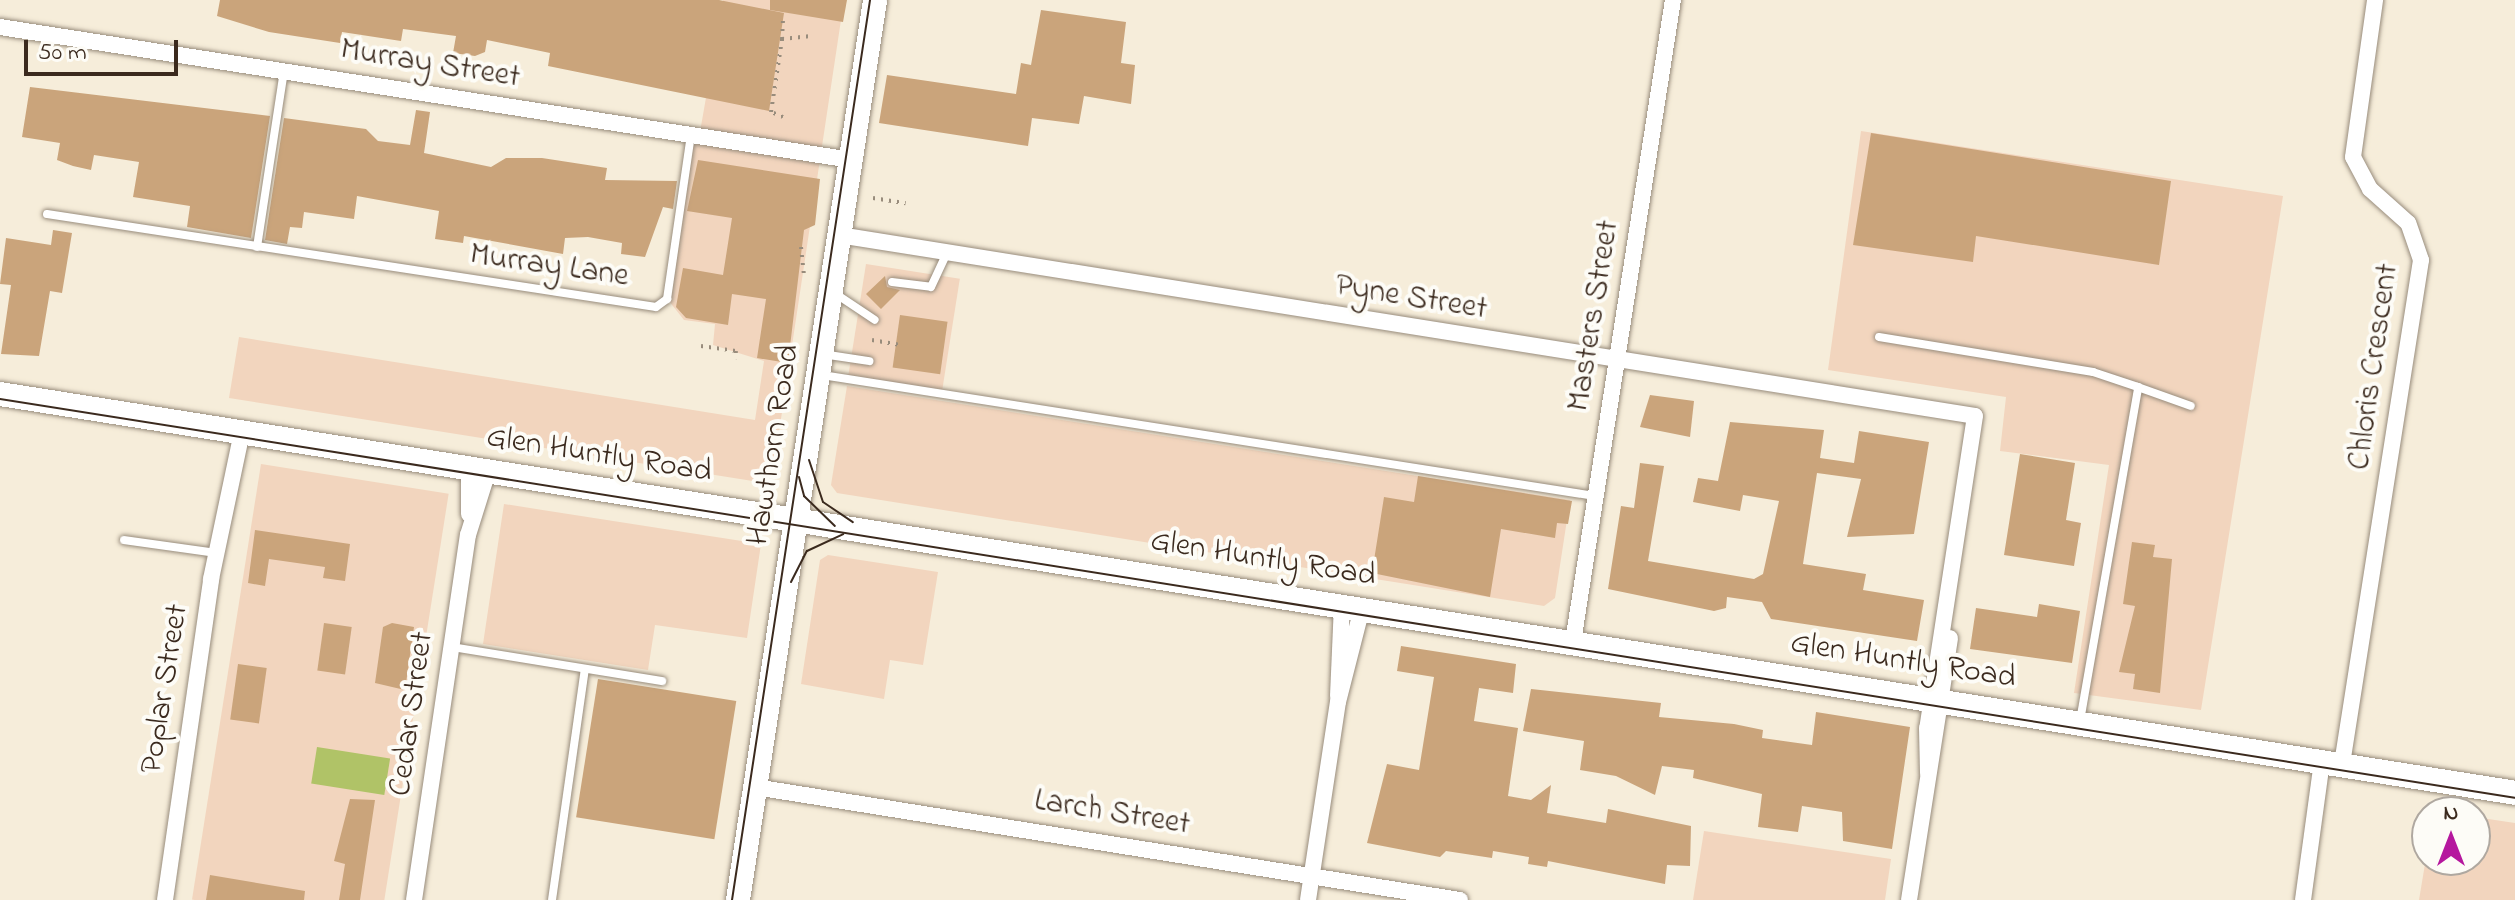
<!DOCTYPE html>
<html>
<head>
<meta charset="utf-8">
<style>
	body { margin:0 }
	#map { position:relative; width:2515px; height:900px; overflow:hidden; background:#f6edda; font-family:"Indie Flower",sans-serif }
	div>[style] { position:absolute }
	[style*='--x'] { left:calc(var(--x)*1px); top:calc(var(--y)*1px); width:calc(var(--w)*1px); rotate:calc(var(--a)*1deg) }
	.built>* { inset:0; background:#f2d5be; transform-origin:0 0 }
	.green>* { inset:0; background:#b0c367; transform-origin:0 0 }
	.building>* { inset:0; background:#caa47b; transform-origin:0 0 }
	.path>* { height:4px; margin-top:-2px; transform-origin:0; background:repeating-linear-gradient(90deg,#988c7c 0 2px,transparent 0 8px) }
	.roads { filter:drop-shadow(0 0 2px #988c7c) drop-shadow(0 0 2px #988c7c) }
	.lane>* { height:8px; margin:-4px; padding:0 4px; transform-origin:4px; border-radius:4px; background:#fff }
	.street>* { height:16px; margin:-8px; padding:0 8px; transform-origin:8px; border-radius:8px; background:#fff }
	.secondary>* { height:24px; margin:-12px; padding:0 12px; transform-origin:12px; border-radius:12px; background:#fff }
	.tram>* { height:2px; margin:-1px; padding:0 1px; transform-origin:1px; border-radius:1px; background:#3b2a1e }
	span { translate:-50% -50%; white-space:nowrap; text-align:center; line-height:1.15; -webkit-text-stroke:8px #fdfcf7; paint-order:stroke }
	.street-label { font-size:32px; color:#3b2a1e }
	.north { position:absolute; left:2411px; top:796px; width:80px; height:80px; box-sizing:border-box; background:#fdfcf7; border:2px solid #afa8a0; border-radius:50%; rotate:0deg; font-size:22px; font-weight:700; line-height:32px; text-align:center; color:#3b2a1e }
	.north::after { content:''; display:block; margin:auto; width:28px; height:36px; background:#b5179e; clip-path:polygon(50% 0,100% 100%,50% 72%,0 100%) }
	.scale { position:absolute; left:24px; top:40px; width:154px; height:36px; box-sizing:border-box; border:4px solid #3b2a1e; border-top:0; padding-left:10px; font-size:24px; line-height:28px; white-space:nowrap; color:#3b2a1e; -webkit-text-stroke:6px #fdfcf7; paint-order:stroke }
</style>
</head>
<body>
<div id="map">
	<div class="built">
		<div style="clip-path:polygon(723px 0,844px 0,773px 472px,759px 482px,229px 398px,239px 337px,755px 420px,764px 361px,713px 345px,715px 324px,684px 320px,665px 296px,685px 159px,700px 132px)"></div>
		<div style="clip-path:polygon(1861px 131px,2283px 196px,2201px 710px,2074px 693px,2109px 465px,2000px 451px,2006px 397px,1828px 370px)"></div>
		<div style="left:866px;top:264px;width:95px;height:114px;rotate:9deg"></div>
		<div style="clip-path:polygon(847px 386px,1570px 500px,1555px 598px,1544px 606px,837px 493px,831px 485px)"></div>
		<div style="left:261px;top:464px;width:190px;height:441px;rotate:9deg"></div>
		<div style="clip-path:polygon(504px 504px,761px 544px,747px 638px,655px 625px,648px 670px,483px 644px)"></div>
		<div style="clip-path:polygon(828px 555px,938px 572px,923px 665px,890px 660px,884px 699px,801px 684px,820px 560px)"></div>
		<div style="clip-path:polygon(2475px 817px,2515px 823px,2515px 900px,2419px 900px,2427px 852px,2427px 860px,2475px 860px)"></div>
		<div style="clip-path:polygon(1704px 831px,1891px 859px,1885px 900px,1693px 900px)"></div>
	</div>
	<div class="green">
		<div style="left:317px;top:747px;width:74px;height:37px;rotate:9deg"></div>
	</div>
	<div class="building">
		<div style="clip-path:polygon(220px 0,719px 0,784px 13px,769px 111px,548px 66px,550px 53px,487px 40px,485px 52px,475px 56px,453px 53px,456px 36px,403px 29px,401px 41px,342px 32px,340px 43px,269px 32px,217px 16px)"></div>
		<div style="clip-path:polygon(770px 0,847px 0,843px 22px,770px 10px)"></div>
		<div style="clip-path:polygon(1041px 10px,1126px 22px,1121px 63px,1135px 65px,1131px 104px,1084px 96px,1079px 124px,1032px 118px,1028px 146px,879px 123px,887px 75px,1016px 94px,1021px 63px,1031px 65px)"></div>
		<div style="clip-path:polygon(30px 87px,270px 116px,251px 238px,187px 227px,190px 206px,133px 197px,139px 162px,94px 155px,91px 170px,73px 166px,57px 160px,60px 143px,22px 137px)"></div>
		<div style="clip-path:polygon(416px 110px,430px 112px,424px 153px,491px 167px,506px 158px,542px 158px,607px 168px,605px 180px,677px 181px,673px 209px,663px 207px,645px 257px,621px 254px,622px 243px,588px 237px,565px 238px,563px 254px,464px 236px,463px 243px,435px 239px,439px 211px,357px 196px,354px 219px,304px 212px,302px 228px,290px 227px,287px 244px,265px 240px,284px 118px,366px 129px,378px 141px,410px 145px)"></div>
		<div style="clip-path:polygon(1871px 133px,2171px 181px,2159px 265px,1976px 236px,1973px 262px,1853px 245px)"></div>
		<div style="clip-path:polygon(698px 160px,820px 179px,815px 225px,804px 230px,788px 363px,757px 358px,766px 299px,732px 294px,728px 325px,686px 318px,676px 307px,683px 268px,723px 275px,732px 218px,687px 211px)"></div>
		<div style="clip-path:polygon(53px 230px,72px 233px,62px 293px,50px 291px,39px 356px,1px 354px,11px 285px,0 284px,6px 238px,51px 245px)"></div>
		<div style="clip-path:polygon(885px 276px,887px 287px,900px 290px,881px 309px,866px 294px)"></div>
		<div style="left:900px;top:315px;width:48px;height:53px;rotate:8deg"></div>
		<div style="clip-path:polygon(1650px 395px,1694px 401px,1690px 437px,1640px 427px)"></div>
		<div style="clip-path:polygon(1730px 422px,1824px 430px,1820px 458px,1854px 463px,1859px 431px,1929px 442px,1914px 534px,1847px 537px,1861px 479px,1817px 473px,1803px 564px,1866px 574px,1863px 590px,1924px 600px,1917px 641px,1771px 619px,1762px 602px,1727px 597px,1726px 608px,1714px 611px,1608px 589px,1621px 506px,1634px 508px,1640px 463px,1664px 466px,1648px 561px,1754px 579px,1763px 574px,1779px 501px,1743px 495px,1740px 511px,1693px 502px,1698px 478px,1718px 481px)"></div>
		<div style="clip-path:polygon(2020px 454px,2075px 463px,2066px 520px,2081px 523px,2074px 566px,2004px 555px)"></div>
		<div style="clip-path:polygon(1418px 476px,1572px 501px,1568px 524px,1557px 523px,1555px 538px,1501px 529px,1490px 597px,1372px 573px,1384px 497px,1414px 502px)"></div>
		<div style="clip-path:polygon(255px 530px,350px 544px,345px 581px,323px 578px,325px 567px,269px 559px,265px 586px,248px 583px)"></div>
		<div style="clip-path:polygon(2132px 542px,2155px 545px,2153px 557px,2172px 559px,2160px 693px,2133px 689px,2135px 674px,2119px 672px,2135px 606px,2123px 604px)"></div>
		<div style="clip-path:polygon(2039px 604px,2080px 611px,2072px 663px,1970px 649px,1976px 608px,2037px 617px)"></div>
		<div style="left:324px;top:623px;width:28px;height:48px;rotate:8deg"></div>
		<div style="clip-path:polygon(392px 623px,414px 627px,405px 690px,375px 683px,383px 627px)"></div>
		<div style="clip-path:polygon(1401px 646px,1516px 664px,1513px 693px,1479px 688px,1474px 721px,1518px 728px,1508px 796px,1531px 800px,1551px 785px,1547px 813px,1606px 823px,1608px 809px,1691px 826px,1690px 866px,1667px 865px,1665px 884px,1548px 861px,1547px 867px,1528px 864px,1529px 857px,1493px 851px,1492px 858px,1446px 851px,1440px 857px,1367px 843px,1387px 764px,1419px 770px,1434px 677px,1397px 671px)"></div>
		<div style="left:238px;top:664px;width:29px;height:56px;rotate:8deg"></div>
		<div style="left:598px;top:679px;width:140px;height:140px;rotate:9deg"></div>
		<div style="clip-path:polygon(1531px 689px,1661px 703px,1659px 717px,1734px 724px,1763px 730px,1762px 738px,1812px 745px,1816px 712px,1910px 727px,1892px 849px,1843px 841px,1842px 812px,1802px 806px,1798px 832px,1758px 827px,1762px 794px,1693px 778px,1694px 770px,1662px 766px,1655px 795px,1616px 776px,1580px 770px,1584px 741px,1523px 731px)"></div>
		<div style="clip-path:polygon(350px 799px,375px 800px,360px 900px,339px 900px,345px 864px,334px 861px)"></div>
		<div style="clip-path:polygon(210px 875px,305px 891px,304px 900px,206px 900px)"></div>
	</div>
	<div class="path">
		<div style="--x:782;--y:39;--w:22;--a:-87"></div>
		<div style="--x:783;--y:117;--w:13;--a:-157"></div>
		<div style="--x:771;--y:112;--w:74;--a:-81.4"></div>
		<div style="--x:782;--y:39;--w:27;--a:-6"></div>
		<div style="--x:873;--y:198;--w:33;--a:9"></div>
		<div style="--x:801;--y:247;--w:31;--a:84"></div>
		<div style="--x:872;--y:340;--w:29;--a:10"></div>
		<div style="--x:701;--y:346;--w:35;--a:8"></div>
		<div style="--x:736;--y:351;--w:8;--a:97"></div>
	</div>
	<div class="roads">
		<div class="lane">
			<div style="--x:47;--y:214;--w:616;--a:8.68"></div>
			<div style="--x:656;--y:307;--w:14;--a:-36"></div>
			<div style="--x:667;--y:299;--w:166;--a:-81.7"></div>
			<div style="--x:257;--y:247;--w:178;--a:-81.3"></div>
			<div style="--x:892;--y:282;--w:39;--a:7"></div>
			<div style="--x:931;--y:287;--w:38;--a:-65"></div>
			<div style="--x:833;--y:292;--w:50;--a:33.7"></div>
			<div style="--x:1879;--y:337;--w:217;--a:9.3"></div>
			<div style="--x:2093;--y:372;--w:47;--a:18.4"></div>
			<div style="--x:822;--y:354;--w:48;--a:8.5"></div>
			<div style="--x:822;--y:375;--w:782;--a:8.9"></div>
			<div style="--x:124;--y:540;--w:93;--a:8"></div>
			<div style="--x:452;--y:647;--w:213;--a:9.2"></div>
			<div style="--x:2080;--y:721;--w:339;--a:-80.1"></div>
			<div style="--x:2138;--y:387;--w:56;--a:19.7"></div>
			<div style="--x:552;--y:900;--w:233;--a:-81.9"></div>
		</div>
		<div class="street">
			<div style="--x:0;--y:27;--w:861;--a:8.88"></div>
			<div style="--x:839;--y:235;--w:1150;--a:9.05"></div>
			<div style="--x:1975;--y:416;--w:316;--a:98.7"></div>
			<div style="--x:1927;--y:728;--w:45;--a:88.7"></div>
			<div style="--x:469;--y:514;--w:46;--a:-90"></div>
			<div style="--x:1573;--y:642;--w:650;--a:-81.15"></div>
			<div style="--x:1338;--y:696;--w:91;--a:-87.5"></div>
			<div style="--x:2342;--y:764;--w:510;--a:-81.09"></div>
			<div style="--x:2421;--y:260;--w:39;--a:-109"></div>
			<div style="--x:2408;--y:223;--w:51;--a:-138.2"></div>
			<div style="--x:2370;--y:189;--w:36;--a:-118"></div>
			<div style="--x:2353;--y:157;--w:159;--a:-82"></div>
			<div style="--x:755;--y:787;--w:714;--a:9.11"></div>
			<div style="--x:165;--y:900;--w:324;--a:-81.8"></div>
			<div style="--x:211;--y:579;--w:150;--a:-78.1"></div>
			<div style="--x:414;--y:900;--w:369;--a:-81.6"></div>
			<div style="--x:468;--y:535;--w:67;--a:-72.6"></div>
			<div style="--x:1308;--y:900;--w:200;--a:-81.4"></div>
			<div style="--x:1338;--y:702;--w:97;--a:-75.7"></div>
			<div style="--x:1909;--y:900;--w:265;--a:-81.1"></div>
			<div style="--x:2303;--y:900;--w:140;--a:-82.2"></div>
		</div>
		<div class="secondary">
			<div style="--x:0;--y:394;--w:2546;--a:9.01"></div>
			<div style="--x:738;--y:900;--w:910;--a:-81.34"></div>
		</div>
	</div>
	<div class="tram">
		<div style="--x:0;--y:399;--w:2546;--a:9.01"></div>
		<div style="--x:809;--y:460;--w:44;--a:71.6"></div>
		<div style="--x:823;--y:502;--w:36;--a:34"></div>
		<div style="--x:799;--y:477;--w:20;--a:75"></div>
		<div style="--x:804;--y:496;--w:43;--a:44.1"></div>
		<div style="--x:791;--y:582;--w:35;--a:-63"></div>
		<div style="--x:807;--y:551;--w:40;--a:-25"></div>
		<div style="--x:732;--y:900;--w:911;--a:-81.28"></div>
	</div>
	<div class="street-label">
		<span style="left:430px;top:65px;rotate:9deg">Murray Street</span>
		<span style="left:549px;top:267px;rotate:8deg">Murray Lane</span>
		<span style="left:1411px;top:299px;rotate:9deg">Pyne Street</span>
		<span style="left:1595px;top:316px;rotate:-81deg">Masters Street</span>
		<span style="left:2375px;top:367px;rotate:-82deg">Chloris Crescent</span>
		<span style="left:775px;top:445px;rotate:-81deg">Hawthorn Road</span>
		<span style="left:599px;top:456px;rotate:9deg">Glen Huntly Road</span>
		<span style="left:1263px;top:560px;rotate:9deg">Glen Huntly Road</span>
		<span style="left:1903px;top:662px;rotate:9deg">Glen Huntly Road</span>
		<span style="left:166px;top:689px;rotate:-81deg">Poplar Street</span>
		<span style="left:413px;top:714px;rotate:-82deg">Cedar Street</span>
		<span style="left:1112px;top:814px;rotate:9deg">Larch Street</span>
	</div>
	<div class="north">N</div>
	<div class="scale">50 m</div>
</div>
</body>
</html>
